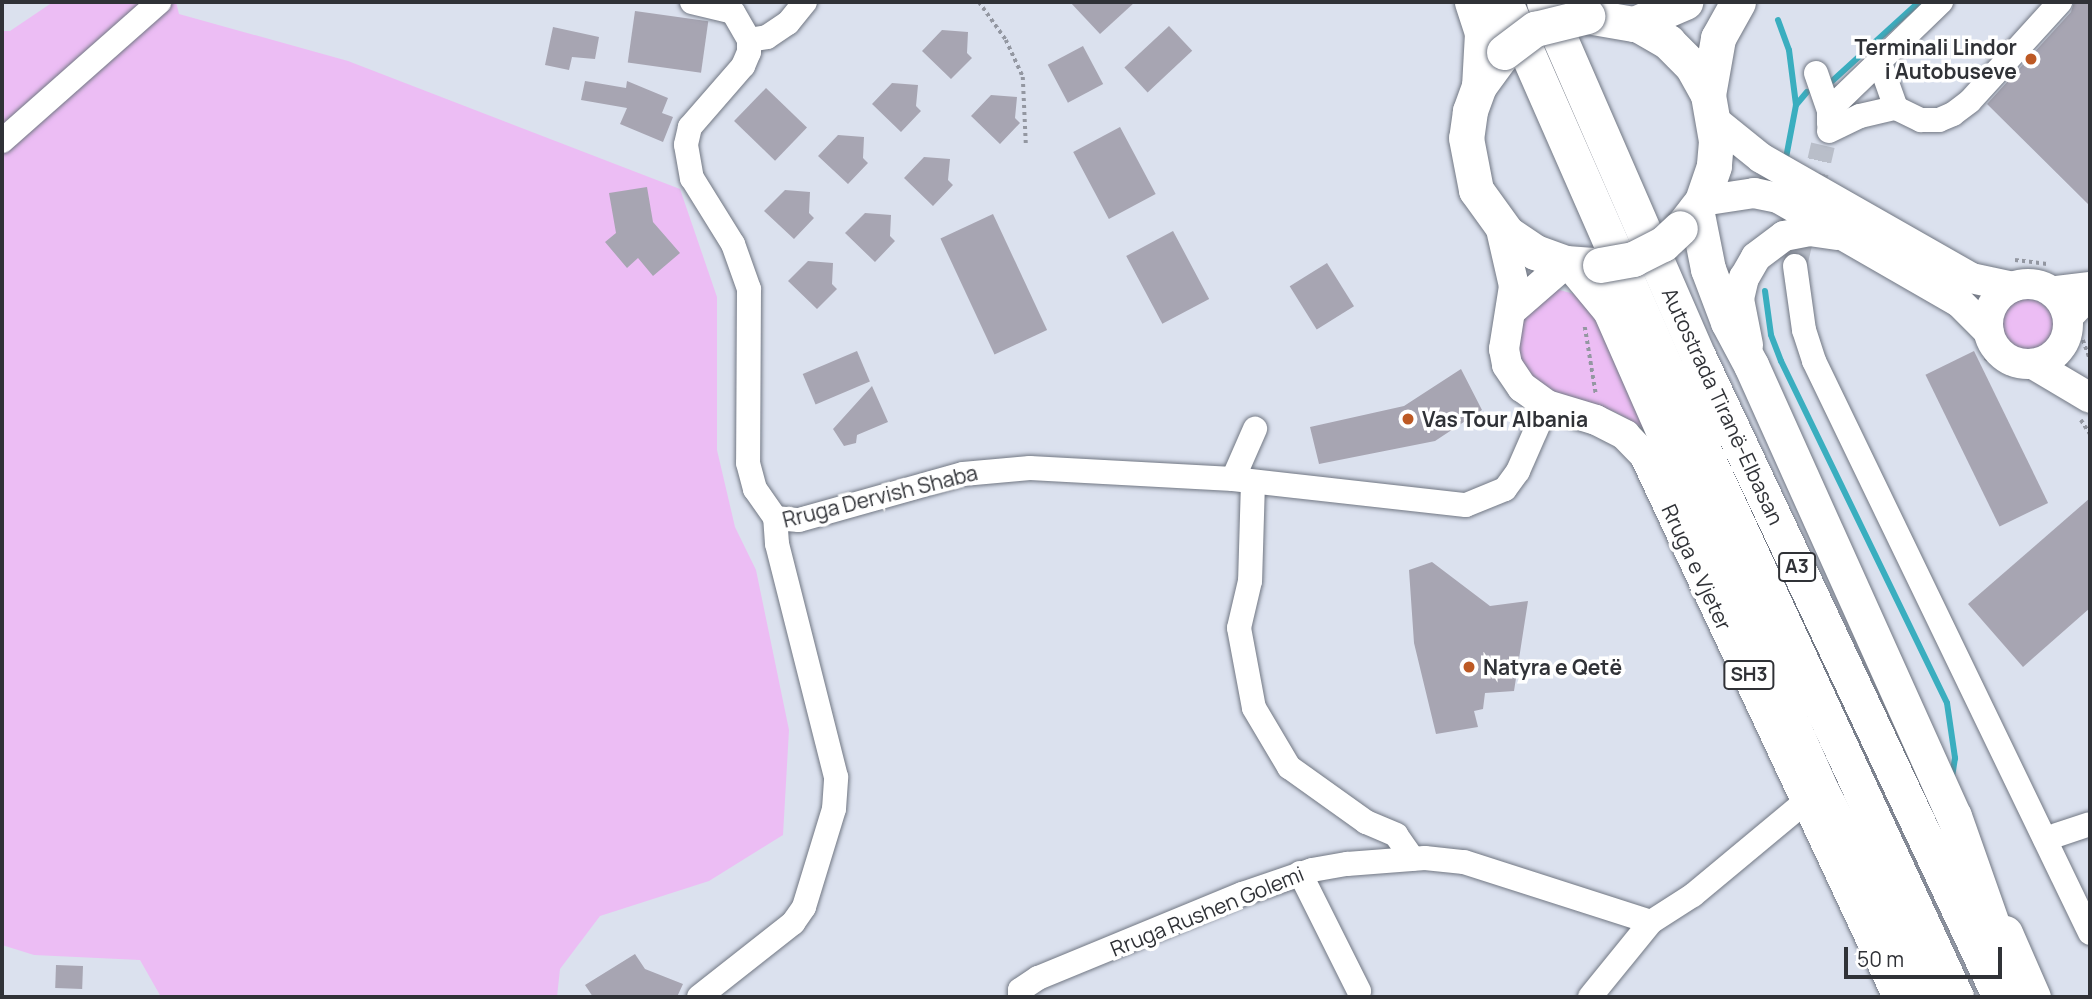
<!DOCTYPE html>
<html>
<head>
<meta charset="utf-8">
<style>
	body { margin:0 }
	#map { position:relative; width:2092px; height:999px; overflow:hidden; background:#dbe1ee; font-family:Manrope,sans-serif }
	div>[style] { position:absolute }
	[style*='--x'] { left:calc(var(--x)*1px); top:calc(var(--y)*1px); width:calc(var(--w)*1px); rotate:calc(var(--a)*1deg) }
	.green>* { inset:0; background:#ecbdf4 }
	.round { border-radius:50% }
	.stream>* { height:6px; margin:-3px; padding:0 3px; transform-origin:3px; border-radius:3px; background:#3aaebf }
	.building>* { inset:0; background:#a7a5b2; transform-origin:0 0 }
	.minor-tunnel>* { height:24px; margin-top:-12px; transform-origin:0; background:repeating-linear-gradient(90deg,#b9bec9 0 24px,transparent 0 36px) }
	.path>* { height:3.5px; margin-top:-1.75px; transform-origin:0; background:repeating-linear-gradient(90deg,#9397a1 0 3.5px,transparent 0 7px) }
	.roads { filter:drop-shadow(0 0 2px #717783) drop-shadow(0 0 2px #717783) }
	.minor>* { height:24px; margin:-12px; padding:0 12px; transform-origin:12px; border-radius:12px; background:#fff }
	.major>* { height:30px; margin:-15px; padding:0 15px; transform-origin:15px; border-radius:15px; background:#fff }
	.major>.ring { margin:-15px; padding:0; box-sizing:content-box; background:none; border:30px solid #fff; border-radius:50% }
	.highway>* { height:35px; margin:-17.5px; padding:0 17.5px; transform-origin:17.5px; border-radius:17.5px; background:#fff }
	.bridges { filter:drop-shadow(0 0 2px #717783) drop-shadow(0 0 2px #717783) }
	.highway-bridge>* { height:35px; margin:-17.5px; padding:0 17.5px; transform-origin:17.5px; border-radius:17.5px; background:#fff }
	.dots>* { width:19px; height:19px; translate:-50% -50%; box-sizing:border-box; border:4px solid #fff; border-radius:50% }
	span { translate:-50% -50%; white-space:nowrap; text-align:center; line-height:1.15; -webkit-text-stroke:7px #fff; paint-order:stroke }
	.shield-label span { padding:2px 5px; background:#fff; border:2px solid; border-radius:5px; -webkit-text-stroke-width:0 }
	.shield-label { font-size:19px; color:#303237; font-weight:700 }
	.poi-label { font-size:21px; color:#303237; font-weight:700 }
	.right { translate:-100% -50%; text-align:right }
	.left { translate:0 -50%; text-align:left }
	.street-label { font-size:21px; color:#303237 }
	.frame { position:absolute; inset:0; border:4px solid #303237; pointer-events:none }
	.scale { position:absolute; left:1844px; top:947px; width:158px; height:32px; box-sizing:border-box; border:4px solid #303237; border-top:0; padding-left:9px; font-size:21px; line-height:24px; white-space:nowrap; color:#303237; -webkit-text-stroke:5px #fff; paint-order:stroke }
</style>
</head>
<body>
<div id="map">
	<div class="green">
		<div style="clip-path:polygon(53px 2px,176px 2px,179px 14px,348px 61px,680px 189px,717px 297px,717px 450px,735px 527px,756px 570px,789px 730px,783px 835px,709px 881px,600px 916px,560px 969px,557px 997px,161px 997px,140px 960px,34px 955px,2px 945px,2px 31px,10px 31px)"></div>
		<div style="clip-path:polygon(1556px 289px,1585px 297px,1660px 447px,1640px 426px,1615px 412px,1549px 390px,1519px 367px,1517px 335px,1526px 315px)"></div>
		<div class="round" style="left:2000px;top:299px;width:54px;height:54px"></div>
	</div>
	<div class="stream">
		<div style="--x:1778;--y:20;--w:32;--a:70"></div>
		<div style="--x:1789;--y:50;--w:55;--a:82.7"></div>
		<div style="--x:1796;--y:105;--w:54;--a:100.7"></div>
		<div style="--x:1830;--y:83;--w:120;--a:-42.3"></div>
		<div style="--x:1796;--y:105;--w:17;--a:-50"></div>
		<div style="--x:1765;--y:291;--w:44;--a:82.2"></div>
		<div style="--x:1771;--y:335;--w:28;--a:69"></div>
		<div style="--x:1781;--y:361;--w:380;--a:64.1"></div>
		<div style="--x:1947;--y:703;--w:56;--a:81.7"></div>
		<div style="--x:1955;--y:758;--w:18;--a:99"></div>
	</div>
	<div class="building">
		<div style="clip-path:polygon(1070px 2px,1135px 2px,1100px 34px)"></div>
		<div style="clip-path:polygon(2074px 2px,2090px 2px,2090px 206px,1987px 104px,2071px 12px)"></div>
		<div style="left:635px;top:11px;width:74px;height:52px;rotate:8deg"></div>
		<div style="left:1169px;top:26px;width:34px;height:61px;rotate:47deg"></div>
		<div style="clip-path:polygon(553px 27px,599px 37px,595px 59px,572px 57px,569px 70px,545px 65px)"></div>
		<div style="clip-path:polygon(942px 30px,968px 32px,967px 53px,972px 58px,951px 79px,922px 51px)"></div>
		<div style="left:1083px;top:46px;width:43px;height:40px;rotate:62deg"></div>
		<div style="clip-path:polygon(585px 81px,626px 88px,627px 81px,668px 98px,662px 113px,673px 117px,663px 142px,620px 124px,627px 108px,581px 100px)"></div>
		<div style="clip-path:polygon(892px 83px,918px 85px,916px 106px,921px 111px,901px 132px,872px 104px)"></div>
		<div style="left:766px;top:88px;width:57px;height:46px;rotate:44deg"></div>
		<div style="clip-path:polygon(991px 95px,1017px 97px,1015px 118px,1020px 123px,1000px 144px,971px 116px)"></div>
		<div style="left:1120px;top:127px;width:76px;height:53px;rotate:62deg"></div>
		<div style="clip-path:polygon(838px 135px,864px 137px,863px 158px,868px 163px,848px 184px,818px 156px)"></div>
		<div style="clip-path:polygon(924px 157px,950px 159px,948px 180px,953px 185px,933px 206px,904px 178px)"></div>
		<div style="clip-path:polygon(647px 187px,653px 222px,680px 253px,653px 276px,638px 258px,627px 268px,605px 242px,616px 233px,609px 193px)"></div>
		<div style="clip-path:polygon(785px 190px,810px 192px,809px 213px,814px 218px,794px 239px,764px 211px)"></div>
		<div style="clip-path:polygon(865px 213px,891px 215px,890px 236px,895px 241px,875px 262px,845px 233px)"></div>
		<div style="left:993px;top:214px;width:128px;height:58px;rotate:65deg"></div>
		<div style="left:1173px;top:231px;width:77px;height:53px;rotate:62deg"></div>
		<div style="clip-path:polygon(808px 261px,833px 263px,832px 284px,837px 289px,817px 309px,788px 281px)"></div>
		<div style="left:1327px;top:263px;width:51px;height:44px;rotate:58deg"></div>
		<div style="left:857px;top:351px;width:33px;height:59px;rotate:67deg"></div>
		<div style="left:1974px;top:351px;width:169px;height:54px;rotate:64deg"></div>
		<div style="clip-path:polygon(1461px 369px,1482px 410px,1435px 441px,1319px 464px,1310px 427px,1404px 406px)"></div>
		<div style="clip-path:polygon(872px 386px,888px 422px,857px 435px,856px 443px,844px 446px,833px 429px)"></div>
		<div style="clip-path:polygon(2090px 498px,2090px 608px,2023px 667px,1968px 604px)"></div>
		<div style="clip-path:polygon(1432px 562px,1490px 606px,1528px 601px,1514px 691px,1485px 693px,1483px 709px,1474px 711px,1478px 727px,1436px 734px,1414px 643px,1409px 570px)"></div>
		<div style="clip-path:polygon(635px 954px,645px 969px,683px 984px,677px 997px,593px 997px,585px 985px)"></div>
		<div style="left:56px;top:965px;width:27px;height:23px;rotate:2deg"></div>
	</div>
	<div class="minor-tunnel">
		<div style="--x:1795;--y:266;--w:124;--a:-77"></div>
	</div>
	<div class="path">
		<div style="--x:979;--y:2;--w:47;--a:54.6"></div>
		<div style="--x:1006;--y:40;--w:41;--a:65.3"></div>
		<div style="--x:1023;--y:77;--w:67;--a:87.4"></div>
		<div style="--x:2015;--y:260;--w:34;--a:7"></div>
		<div style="--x:1585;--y:327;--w:68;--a:80.7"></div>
		<div style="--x:2083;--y:340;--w:20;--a:70"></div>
		<div style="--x:1985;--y:358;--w:30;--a:34"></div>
		<div style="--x:2081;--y:420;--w:17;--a:57"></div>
	</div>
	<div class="roads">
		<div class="minor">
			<div style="--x:692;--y:2;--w:42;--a:13.7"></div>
			<div style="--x:733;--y:12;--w:32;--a:60"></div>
			<div style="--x:749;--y:40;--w:12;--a:90"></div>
			<div style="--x:749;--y:52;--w:15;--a:113"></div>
			<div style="--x:743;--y:66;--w:81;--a:131"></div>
			<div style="--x:690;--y:127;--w:18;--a:103"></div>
			<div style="--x:686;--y:145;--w:34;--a:80"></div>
			<div style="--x:692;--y:178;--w:78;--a:58.2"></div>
			<div style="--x:733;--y:244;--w:48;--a:70.4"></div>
			<div style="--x:749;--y:289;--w:174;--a:90.3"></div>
			<div style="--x:748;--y:463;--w:27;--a:75"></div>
			<div style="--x:755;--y:489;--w:35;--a:55"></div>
			<div style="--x:775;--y:518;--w:24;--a:5"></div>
			<div style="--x:799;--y:520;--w:170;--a:-15.7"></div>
			<div style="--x:963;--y:474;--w:67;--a:-5.1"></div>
			<div style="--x:1030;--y:468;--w:203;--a:3.1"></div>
			<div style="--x:1233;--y:479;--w:234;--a:6.4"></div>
			<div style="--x:1466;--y:505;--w:42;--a:-22.3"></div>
			<div style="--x:1505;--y:489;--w:22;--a:-54"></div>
			<div style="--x:1518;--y:471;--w:72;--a:-66.3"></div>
			<div style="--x:749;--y:40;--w:18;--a:-9"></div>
			<div style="--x:767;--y:37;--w:25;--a:-34"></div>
			<div style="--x:788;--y:23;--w:27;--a:-51"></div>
			<div style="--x:1880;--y:63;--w:48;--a:70.4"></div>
			<div style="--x:1816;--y:73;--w:39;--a:71"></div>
			<div style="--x:1829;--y:110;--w:14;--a:90"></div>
			<div style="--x:1829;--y:110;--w:156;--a:-44"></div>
			<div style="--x:1829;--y:131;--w:34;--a:-26"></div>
			<div style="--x:1860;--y:116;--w:37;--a:-13"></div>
			<div style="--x:1896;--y:108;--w:28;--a:26"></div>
			<div style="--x:1921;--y:120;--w:18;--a:0"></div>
			<div style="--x:1939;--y:120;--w:15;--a:-23"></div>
			<div style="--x:1953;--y:114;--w:21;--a:-37"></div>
			<div style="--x:1970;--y:101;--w:134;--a:-47.7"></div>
			<div style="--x:2;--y:141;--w:210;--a:-41.5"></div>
			<div style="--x:1795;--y:266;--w:65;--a:82"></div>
			<div style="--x:1804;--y:330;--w:33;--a:72"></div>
			<div style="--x:1814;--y:361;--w:635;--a:64.24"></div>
			<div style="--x:2048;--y:289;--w:42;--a:-6.8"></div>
			<div style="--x:2068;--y:321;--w:32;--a:-46"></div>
			<div style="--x:1233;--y:479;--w:55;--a:-66.3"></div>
			<div style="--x:1253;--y:482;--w:99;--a:91.7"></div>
			<div style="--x:1250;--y:581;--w:48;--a:103.2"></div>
			<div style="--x:1239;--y:628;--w:81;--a:79.4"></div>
			<div style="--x:1254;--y:708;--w:69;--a:59.3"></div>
			<div style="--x:1289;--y:767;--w:95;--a:35.5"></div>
			<div style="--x:1366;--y:822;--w:33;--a:23"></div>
			<div style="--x:1396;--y:835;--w:29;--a:55"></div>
			<div style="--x:2045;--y:839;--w:47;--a:-18.4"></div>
			<div style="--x:1300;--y:873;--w:132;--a:63.4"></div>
			<div style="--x:699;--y:997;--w:120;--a:-38.2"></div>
			<div style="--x:793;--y:923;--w:19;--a:-55"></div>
			<div style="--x:804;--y:907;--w:102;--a:-73"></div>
			<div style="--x:834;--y:809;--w:32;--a:-86"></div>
			<div style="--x:836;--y:777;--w:240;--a:-104.2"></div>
			<div style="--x:777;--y:544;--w:26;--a:-94"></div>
			<div style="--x:1020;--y:997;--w:7;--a:-90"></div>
			<div style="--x:1020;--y:990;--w:22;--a:-34"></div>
			<div style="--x:1038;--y:978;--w:221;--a:-22.4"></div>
			<div style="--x:1242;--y:894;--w:74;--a:-18.9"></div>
			<div style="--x:1312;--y:870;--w:36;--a:-10"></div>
			<div style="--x:1347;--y:864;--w:78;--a:-4.4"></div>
			<div style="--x:1425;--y:858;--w:39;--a:6"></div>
			<div style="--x:1464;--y:862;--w:196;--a:17.8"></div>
			<div style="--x:1651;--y:922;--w:50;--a:-32.7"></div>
			<div style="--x:1693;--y:895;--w:146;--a:-39.7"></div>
			<div style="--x:1590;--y:997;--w:97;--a:-50.9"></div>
		</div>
		<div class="major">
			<div style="--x:1714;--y:120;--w:60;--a:39"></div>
			<div style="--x:1761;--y:158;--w:242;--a:29.7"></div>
			<div style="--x:1971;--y:278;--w:43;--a:12.1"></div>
			<div style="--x:1702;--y:201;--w:53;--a:-8.7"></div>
			<div style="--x:1754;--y:193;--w:25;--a:12"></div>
			<div style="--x:1778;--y:198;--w:209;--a:29.9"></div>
			<div style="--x:1959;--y:302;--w:42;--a:45"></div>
			<div style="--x:1500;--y:225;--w:63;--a:77.1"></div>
			<div style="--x:1514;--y:286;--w:64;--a:99"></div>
			<div style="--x:1504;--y:349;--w:16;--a:79"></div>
			<div style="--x:1507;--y:365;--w:27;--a:56"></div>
			<div style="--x:1522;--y:387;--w:31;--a:36"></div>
			<div style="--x:1547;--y:405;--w:51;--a:17"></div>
			<div style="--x:1596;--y:420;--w:33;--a:27"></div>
			<div style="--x:1625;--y:435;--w:29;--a:46"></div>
			<div style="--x:1645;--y:456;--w:597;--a:64.94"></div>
			<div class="ring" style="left:1988px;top:284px;width:50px;height:50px"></div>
			<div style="--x:1512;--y:310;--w:72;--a:-41"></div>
			<div style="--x:1748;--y:345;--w:47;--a:-101.1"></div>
			<div style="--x:1739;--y:299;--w:22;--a:-77"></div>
			<div style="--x:1744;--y:278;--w:24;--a:-60"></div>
			<div style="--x:1756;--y:257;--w:35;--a:-37"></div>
			<div style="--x:1784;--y:236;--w:25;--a:-11"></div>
			<div style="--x:1809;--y:231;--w:28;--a:8"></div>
			<div style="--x:2033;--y:364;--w:66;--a:30.8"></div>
		</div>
		<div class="highway">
			<div style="--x:1472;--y:2;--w:33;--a:72"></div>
			<div style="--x:1482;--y:33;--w:53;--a:93.2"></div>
			<div style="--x:1505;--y:2;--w:405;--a:66.3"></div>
			<div style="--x:1668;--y:373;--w:687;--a:65.22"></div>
			<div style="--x:1544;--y:2;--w:388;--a:66.5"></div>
			<div style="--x:1699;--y:358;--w:706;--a:64.78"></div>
			<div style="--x:1587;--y:16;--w:53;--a:9.8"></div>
			<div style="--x:1639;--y:25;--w:34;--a:30"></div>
			<div style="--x:1668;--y:42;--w:34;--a:45"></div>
			<div style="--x:1692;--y:66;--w:33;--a:61"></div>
			<div style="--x:1708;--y:95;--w:47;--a:80.1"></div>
			<div style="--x:1716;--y:141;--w:25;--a:95"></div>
			<div style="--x:1714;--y:166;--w:37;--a:109"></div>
			<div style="--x:1702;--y:201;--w:31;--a:128"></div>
			<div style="--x:1634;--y:24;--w:56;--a:-23.3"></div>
			<div style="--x:1504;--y:52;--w:42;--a:126.3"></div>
			<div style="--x:1479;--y:86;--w:27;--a:110"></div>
			<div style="--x:1470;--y:111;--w:27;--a:98"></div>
			<div style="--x:1466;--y:138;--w:53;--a:79.1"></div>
			<div style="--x:1476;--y:190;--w:53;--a:54.2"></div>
			<div style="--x:1507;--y:233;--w:34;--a:34"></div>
			<div style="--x:1535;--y:252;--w:33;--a:20"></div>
			<div style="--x:1566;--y:263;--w:30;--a:4"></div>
			<div style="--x:1708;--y:95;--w:58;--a:-80"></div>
			<div style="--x:1718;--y:38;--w:41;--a:-60.9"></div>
			<div style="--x:1696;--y:209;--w:61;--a:78.7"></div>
			<div style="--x:1708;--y:269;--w:57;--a:69.3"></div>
			<div style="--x:1728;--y:322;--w:49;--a:61.9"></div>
			<div style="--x:1751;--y:365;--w:495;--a:65.8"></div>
			<div style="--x:1954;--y:816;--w:154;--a:70.6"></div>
			<div style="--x:1572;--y:264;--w:60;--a:50.4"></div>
			<div style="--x:1610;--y:310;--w:524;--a:66.27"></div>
			<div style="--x:1821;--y:790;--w:233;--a:62.4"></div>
			<div style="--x:2005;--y:933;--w:70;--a:66.4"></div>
		</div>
	</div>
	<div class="bridges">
		<div class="highway-bridge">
			<div style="--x:1504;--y:52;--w:39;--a:-37"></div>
			<div style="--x:1535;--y:29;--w:54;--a:-14"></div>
			<div style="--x:1600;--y:265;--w:34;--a:-10"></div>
			<div style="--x:1633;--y:259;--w:34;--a:-27"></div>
			<div style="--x:1663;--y:244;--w:23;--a:-43"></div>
		</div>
	</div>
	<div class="dots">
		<div style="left:2031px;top:59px;background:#bd5924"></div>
		<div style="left:1408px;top:419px;background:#bd5924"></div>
		<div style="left:1469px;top:667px;background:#bd5924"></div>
	</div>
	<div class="shield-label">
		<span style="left:1797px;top:567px">A3</span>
		<span style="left:1749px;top:675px">SH3</span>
	</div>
	<div class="poi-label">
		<span class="right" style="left:2017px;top:59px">Terminali Lindor<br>i Autobuseve</span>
		<span class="left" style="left:1422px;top:419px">Vas Tour Albania</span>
		<span class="left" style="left:1483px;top:667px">Natyra e Qetë</span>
	</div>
	<div class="street-label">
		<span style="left:1723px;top:406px;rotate:65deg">Autostrada Tiranë-Elbasan</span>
		<span style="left:880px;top:496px;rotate:-14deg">Rruga Dervish Shaba</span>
		<span style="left:1697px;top:567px;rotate:65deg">Rruga e Vjeter</span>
		<span style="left:1207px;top:911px;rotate:-22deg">Rruga Rushen Golemi</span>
	</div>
	<div class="frame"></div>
	<div class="scale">50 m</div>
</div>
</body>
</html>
